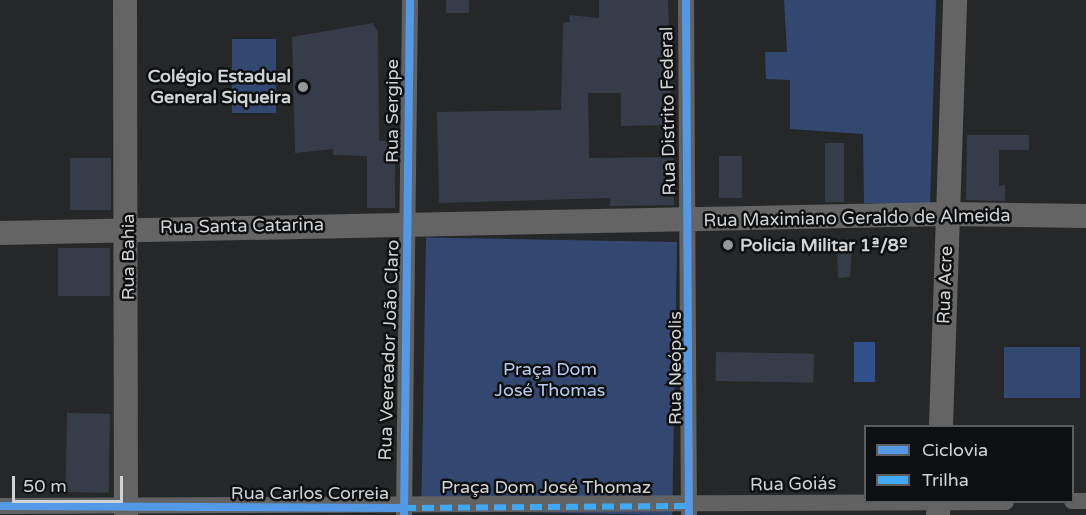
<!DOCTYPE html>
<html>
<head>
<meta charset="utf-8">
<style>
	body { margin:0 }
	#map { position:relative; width:1086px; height:515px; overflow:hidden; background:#262728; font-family:"Varela Round",sans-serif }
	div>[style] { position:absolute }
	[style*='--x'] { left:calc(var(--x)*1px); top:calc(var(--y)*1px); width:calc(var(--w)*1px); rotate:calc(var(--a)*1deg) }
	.green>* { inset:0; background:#324871; transform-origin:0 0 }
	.water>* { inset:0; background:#31508b; transform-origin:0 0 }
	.building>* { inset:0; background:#373d48; transform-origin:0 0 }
	.street>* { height:16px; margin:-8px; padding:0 8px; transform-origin:8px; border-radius:8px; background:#626262 }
	.secondary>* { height:24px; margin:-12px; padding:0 12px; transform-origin:12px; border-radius:12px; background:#646464 }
	.quiet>* { height:6px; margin-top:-3px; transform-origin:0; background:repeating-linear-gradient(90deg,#3fa9f5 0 12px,transparent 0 18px) }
	.cycleway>* { height:8px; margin:-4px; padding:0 4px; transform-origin:4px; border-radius:4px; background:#5399e6 }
	.dots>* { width:16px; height:16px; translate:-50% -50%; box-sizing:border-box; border:3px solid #0e0f10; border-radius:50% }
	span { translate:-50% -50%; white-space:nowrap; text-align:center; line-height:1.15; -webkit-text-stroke:5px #0e0f10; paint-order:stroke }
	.poi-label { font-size:18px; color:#d1d2d4; font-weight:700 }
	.right { translate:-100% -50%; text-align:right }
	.left { translate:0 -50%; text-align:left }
	.street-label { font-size:18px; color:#d1d2d4 }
	.park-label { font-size:18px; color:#b6cbf1 }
	.legend { position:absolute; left:864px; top:425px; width:210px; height:78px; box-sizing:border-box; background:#0e0f10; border:2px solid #5c5d5e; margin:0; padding:8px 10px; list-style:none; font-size:18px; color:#d1d2d4 }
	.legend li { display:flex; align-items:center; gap:12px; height:30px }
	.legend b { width:30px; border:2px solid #5c5d5e }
	.scale { position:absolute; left:12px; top:476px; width:111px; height:27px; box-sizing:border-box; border:3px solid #d1d2d4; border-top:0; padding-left:8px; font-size:18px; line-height:21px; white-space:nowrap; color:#d1d2d4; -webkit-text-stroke:4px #0e0f10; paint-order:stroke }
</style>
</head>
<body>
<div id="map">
	<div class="green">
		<div style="clip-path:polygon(784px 0,936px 0,930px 204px,864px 203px,863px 134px,790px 129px,790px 80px,766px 79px,765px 52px,787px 52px)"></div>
		<div style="left:232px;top:39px;width:44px;height:74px"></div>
		<div style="left:677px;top:242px;width:273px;height:251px;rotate:91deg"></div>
		<div style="left:1080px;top:347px;width:51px;height:76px;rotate:90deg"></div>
	</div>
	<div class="water">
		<div style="left:854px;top:342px;width:21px;height:40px"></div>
	</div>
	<div class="building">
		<div style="left:446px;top:0;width:23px;height:13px"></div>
		<div style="clip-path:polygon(599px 0,668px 0,671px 93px,662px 93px,662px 125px,621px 126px,621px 93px,588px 93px,589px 158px,673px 157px,674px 205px,610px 206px,610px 198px,439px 203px,437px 112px,561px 110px,563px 23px,570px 22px,569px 15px,599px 18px)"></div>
		<div style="clip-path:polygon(373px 23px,378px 32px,379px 141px,395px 141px,395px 208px,367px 208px,367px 156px,333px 155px,333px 149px,295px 153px,292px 37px)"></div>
		<div style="clip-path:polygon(967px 135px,1029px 135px,1029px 150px,999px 150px,999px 186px,1005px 185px,1005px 201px,966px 200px)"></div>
		<div style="left:825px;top:143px;width:19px;height:59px"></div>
		<div style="left:719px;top:156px;width:23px;height:42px"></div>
		<div style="left:111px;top:158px;width:52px;height:41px;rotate:90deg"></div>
		<div style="clip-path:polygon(852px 247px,850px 277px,838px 278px,837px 248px)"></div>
		<div style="left:58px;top:248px;width:52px;height:48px"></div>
		<div style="left:716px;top:352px;width:98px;height:29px;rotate:1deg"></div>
		<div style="left:67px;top:413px;width:43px;height:79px;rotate:1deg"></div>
	</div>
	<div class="street">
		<div style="--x:686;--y:0;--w:515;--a:89.67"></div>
		<div style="--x:1072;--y:501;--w:14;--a:0"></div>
		<div style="--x:0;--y:506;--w:1006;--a:-0.23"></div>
		<div style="--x:404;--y:515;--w:515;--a:-89.33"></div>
	</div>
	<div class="secondary">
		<div style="--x:125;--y:0;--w:515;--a:89.89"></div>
		<div style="--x:0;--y:233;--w:947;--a:-1.15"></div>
		<div style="--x:947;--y:214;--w:139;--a:0.8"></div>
		<div style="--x:941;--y:426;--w:426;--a:-88.1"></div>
		<div style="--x:938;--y:515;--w:13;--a:-86"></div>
	</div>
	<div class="quiet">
		<div style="--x:404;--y:508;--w:285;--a:-0.4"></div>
	</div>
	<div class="cycleway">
		<div style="--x:686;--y:0;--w:515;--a:89.67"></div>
		<div style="--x:0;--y:506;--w:404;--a:0.3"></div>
		<div style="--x:404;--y:515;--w:515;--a:-89.33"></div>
	</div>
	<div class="dots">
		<div style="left:303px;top:87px;background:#959698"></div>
		<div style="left:728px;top:245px;background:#959698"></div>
	</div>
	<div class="poi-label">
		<span class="right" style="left:291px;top:87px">Colégio Estadual<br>General Siqueira</span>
		<span class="left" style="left:740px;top:245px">Policia Militar 1ª/8º</span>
	</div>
	<div class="street-label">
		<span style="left:392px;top:111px;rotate:-90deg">Rua Sergipe</span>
		<span style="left:668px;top:111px;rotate:-91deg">Rua Distrito Federal</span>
		<span style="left:857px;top:218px;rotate:-1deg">Rua Maximiano Geraldo de Almeida</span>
		<span style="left:242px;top:226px;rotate:-1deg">Rua Santa Catarina</span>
		<span style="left:128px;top:257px;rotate:-90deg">Rua Bahia</span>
		<span style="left:945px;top:285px;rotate:-88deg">Rua Acre</span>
		<span style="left:389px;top:350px;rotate:-88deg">Rua Veereador João Claro</span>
		<span style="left:675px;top:368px;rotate:-90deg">Rua Neópolis</span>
		<span style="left:793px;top:484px;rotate:-1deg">Rua Goiás</span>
		<span style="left:546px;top:487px">Praça Dom José Thomaz</span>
		<span style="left:310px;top:493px">Rua Carlos Correia</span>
	</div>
	<div class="park-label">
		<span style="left:550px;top:380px">Praça Dom<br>José Thomas</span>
	</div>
	<ul class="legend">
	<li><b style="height:8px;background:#5399e6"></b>Ciclovia</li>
	<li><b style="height:8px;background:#3fa9f5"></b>Trilha</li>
	</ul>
	<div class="scale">50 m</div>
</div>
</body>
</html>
